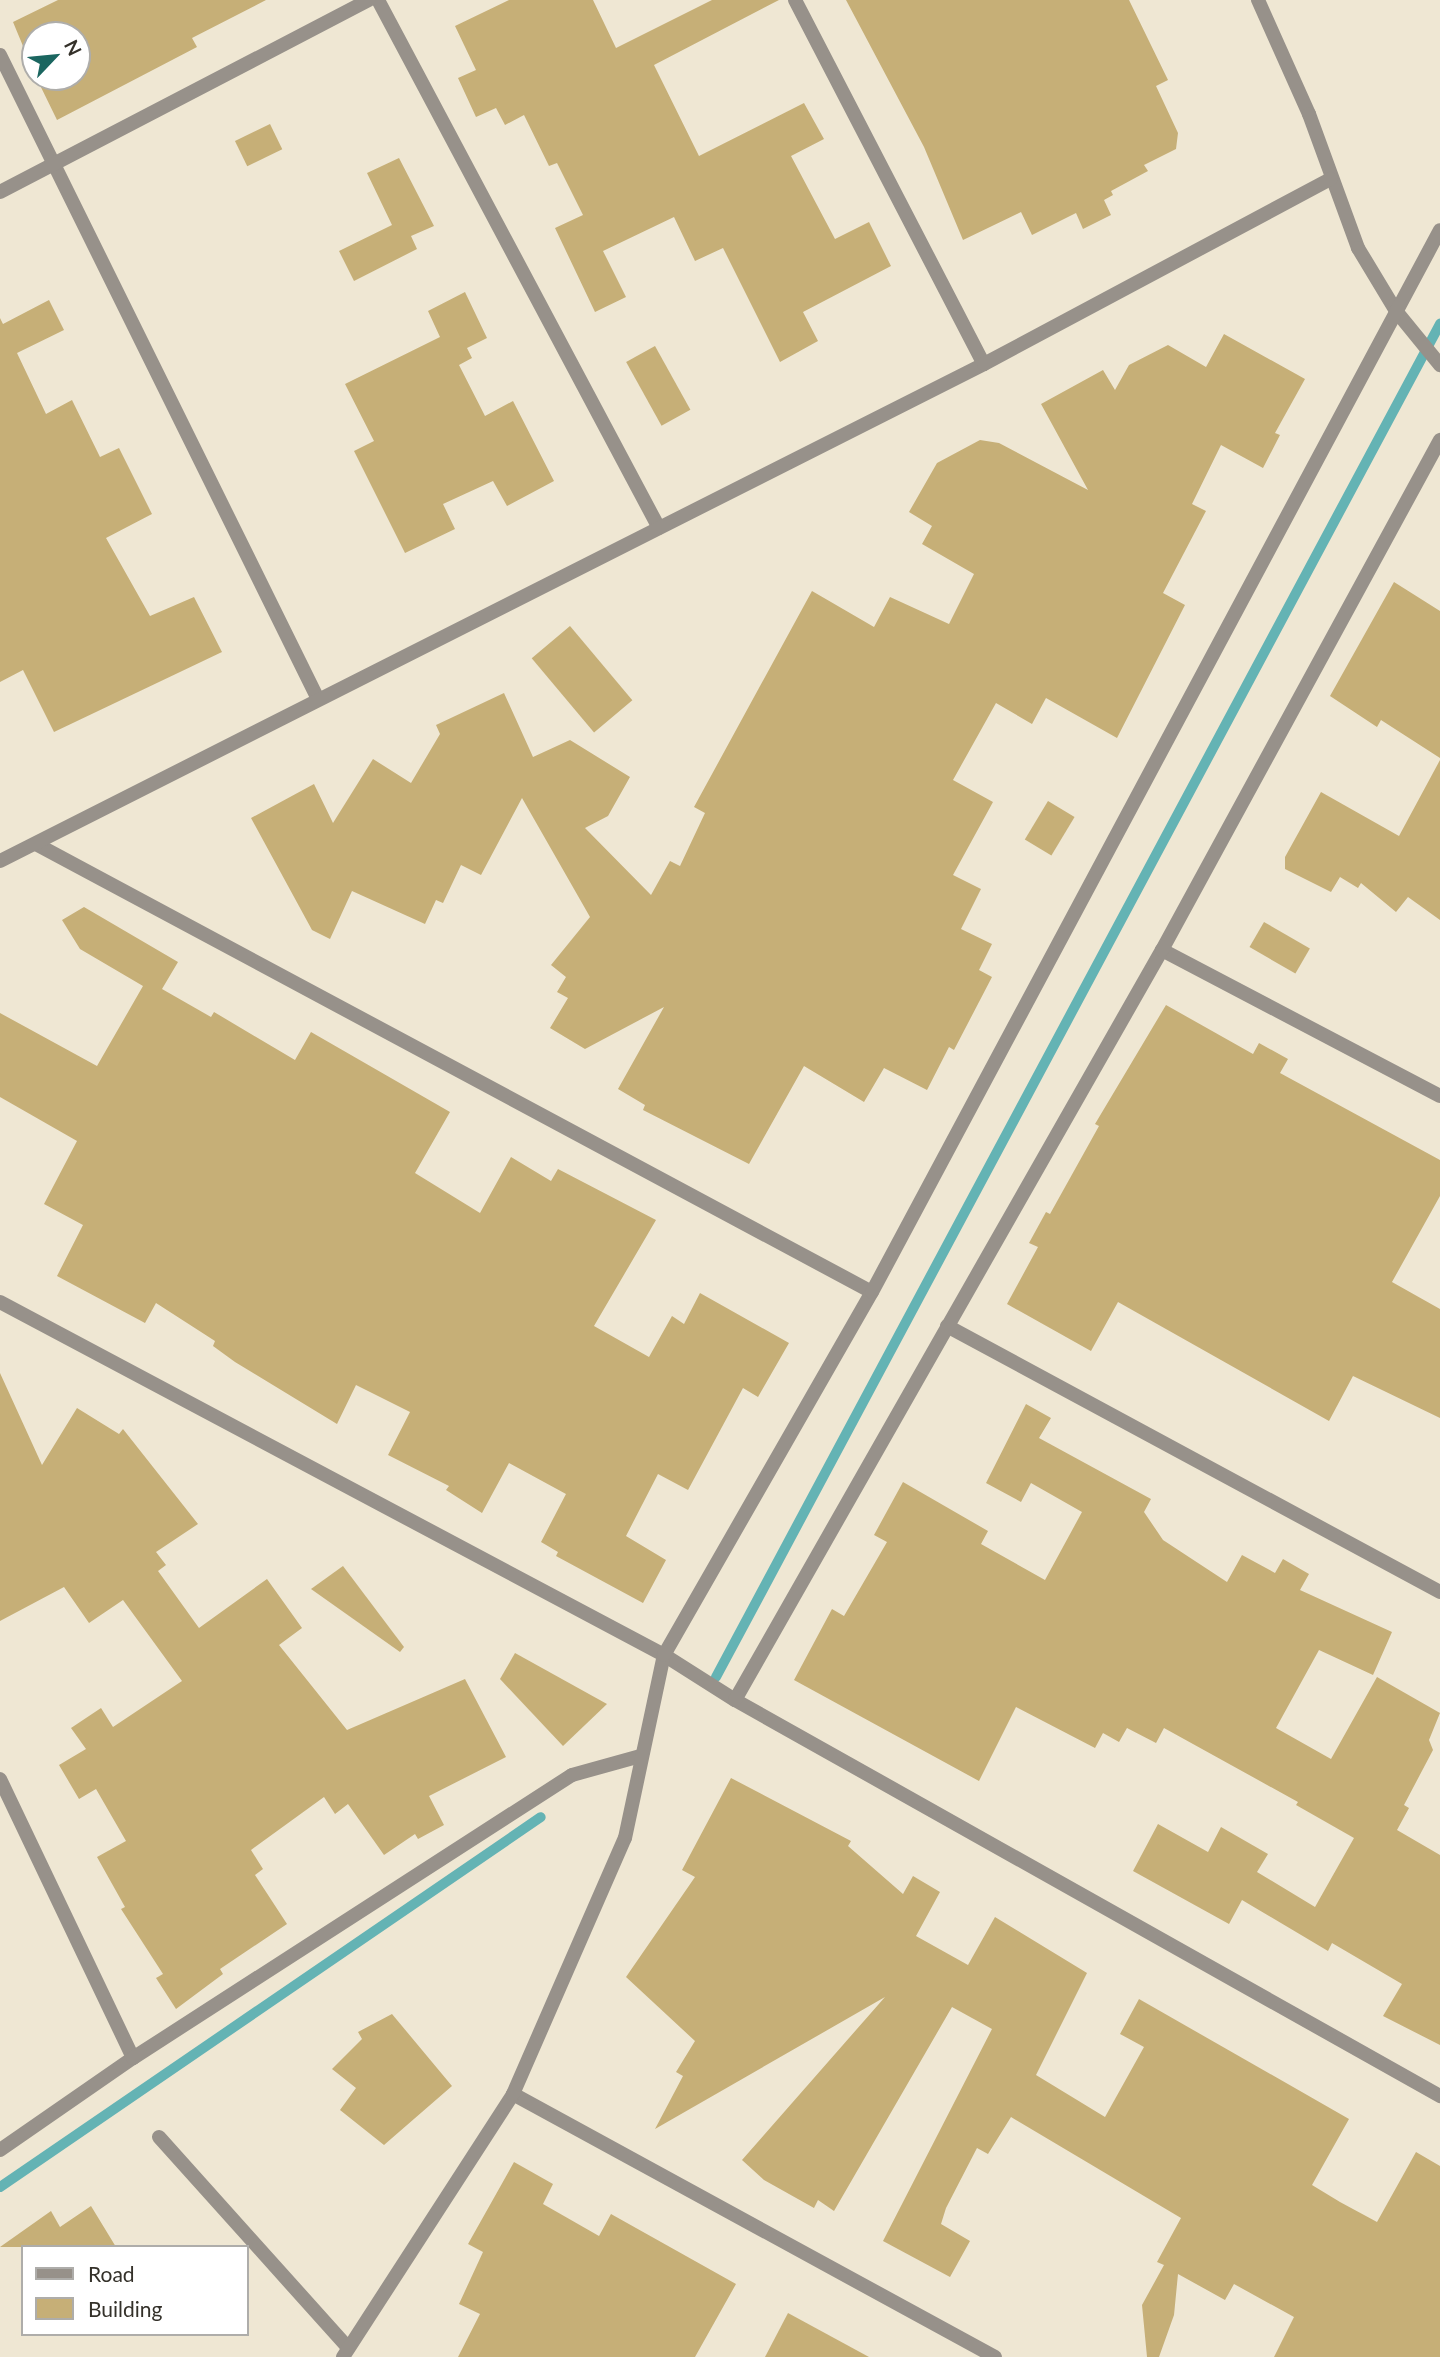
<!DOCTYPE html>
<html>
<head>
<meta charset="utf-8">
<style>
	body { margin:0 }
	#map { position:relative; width:1440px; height:2357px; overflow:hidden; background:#efe7d3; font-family:Lato,sans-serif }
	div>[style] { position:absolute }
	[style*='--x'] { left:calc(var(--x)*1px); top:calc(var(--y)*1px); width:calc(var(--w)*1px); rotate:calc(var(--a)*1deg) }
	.stream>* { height:10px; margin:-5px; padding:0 5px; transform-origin:5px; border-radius:5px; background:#64b3b4 }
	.building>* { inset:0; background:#c6af77; transform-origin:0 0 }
	.minor>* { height:14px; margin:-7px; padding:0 7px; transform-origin:7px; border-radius:7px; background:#97918a }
	.tertiary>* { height:14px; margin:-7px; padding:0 7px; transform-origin:7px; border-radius:7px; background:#97918a }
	span { translate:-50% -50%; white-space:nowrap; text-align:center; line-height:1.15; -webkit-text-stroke:5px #fff; paint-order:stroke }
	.legend { position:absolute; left:21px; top:2245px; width:228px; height:91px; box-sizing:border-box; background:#fff; border:2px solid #aeadaa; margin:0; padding:9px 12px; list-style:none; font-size:21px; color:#34312a }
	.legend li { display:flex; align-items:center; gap:14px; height:35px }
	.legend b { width:35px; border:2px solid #aeadaa }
	.north { position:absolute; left:21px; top:21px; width:70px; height:70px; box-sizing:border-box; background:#fff; border:2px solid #aeadaa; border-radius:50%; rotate:64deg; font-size:19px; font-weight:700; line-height:28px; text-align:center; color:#34312a }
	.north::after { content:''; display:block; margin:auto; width:24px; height:32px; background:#1b6660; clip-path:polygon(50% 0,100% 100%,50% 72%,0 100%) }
</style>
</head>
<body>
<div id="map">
	<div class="stream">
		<div style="--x:716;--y:1677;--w:1535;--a:-61.85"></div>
		<div style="--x:0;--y:2187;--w:655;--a:-34.37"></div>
	</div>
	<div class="building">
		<div style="clip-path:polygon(58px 0,266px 0,192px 38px,197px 47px,57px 120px,36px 77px,77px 77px,77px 35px,35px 35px,35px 75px,13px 22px)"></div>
		<div style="clip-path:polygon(509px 0,593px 0,616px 48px,712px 0,779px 0,654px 65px,699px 156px,804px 103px,824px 139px,791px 156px,835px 239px,869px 222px,891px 266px,803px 312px,818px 341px,780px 362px,723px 248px,695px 261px,674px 217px,603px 251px,626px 297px,595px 312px,555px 228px,583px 215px,557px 163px,549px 166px,524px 115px,505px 125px,496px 108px,476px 117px,458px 78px,476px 70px,455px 26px)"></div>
		<div style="clip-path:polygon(846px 0,1129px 0,1168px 80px,1156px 86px,1178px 133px,1176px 149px,1144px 165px,1148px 171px,1111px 191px,1113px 195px,1104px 200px,1111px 215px,1083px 229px,1076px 213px,1032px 235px,1021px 212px,963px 240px,924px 147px)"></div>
		<div style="left:270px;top:124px;width:28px;height:39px;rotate:64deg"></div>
		<div style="clip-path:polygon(399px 158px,434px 226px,411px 236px,417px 249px,354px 281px,339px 251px,392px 225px,367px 173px)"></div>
		<div style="clip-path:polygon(465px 292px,487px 338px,467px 348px,472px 358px,459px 365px,485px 416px,513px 401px,554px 481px,507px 506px,493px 481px,443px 504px,455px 529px,405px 553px,354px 451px,374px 441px,345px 384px,440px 337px,428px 311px)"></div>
		<div style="clip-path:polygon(49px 300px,64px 330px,17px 353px,46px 414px,72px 400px,100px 457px,119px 448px,152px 514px,106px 538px,150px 616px,194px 597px,222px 652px,54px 732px,23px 670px,0 682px,0 318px,3px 324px)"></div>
		<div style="clip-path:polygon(1224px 334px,1305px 379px,1275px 433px,1280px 435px,1263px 468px,1221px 445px,1192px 504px,1206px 511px,1163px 593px,1185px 605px,1117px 738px,1046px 698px,1032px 724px,996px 703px,953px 780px,993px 802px,953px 875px,981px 889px,961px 929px,992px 944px,979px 970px,992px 977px,954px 1050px,949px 1047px,927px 1090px,884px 1068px,864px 1102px,804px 1066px,749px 1164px,643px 1110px,645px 1105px,618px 1089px,664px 1007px,585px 1049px,550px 1028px,568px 998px,557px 992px,566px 977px,551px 965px,590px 917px,522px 798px,481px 875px,461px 865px,443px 903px,436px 900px,425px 924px,352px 891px,330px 939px,312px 930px,251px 818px,314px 784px,333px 823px,373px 759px,411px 783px,440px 734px,436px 725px,504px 693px,533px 757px,570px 740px,630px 777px,608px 816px,585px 828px,651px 895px,670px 861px,680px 866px,705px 813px,694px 807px,812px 591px,874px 627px,890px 597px,949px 624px,974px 574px,922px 544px,932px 526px,909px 512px,937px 463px,980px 440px,999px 443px,1088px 490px,1041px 404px,1103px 370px,1115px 390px,1129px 365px,1168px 345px,1206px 367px)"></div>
		<div style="left:655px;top:346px;width:73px;height:33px;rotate:61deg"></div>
		<div style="clip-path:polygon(1394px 582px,1440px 611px,1440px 758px,1381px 720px,1377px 727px,1330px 696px)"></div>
		<div style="left:570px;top:626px;width:97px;height:50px;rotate:50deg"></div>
		<div style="clip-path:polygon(1440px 760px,1440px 920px,1408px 897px,1396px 912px,1361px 883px,1358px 888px,1340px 877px,1331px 892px,1285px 869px,1285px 857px,1321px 792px,1399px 836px)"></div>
		<div style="left:1048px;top:801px;width:31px;height:45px;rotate:31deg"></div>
		<div style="clip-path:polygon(84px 907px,178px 962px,162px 989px,211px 1017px,214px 1012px,295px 1060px,311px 1032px,450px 1112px,415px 1173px,480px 1213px,511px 1157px,551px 1181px,558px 1169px,656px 1220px,594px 1326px,649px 1357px,672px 1316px,684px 1324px,700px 1293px,789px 1343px,758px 1397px,743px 1388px,688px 1490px,658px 1474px,626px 1536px,666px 1560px,643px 1603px,556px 1556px,558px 1552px,541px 1542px,566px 1494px,509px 1463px,482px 1513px,446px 1490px,449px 1486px,388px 1455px,410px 1412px,356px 1385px,337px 1424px,235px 1362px,213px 1346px,215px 1341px,156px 1303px,145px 1323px,57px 1276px,83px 1225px,44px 1204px,77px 1141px,0 1097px,0 1013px,97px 1066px,143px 986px,80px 949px,62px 920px)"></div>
		<div style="left:1264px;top:922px;width:53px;height:29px;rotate:30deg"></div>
		<div style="clip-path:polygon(1166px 1005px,1253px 1054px,1259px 1043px,1288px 1059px,1280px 1073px,1440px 1160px,1440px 1196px,1392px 1282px,1440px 1309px,1440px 1418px,1353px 1376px,1329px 1421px,1118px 1302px,1091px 1351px,1007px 1304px,1038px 1247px,1029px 1243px,1046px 1212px,1050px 1214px,1099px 1126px,1095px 1124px)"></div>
		<div style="clip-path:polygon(0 1373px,42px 1465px,77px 1408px,119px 1434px,123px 1429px,198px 1524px,156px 1552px,166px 1565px,158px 1571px,199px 1628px,267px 1579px,302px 1628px,279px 1645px,347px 1730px,465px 1679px,506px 1757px,429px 1796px,444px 1825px,418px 1839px,415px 1834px,384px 1855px,348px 1804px,335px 1814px,324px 1797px,251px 1850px,263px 1869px,255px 1875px,287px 1924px,220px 1969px,223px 1974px,176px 2009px,156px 1978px,163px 1974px,121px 1909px,125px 1907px,97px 1857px,126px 1841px,96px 1789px,79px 1799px,59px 1765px,86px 1749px,71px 1728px,101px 1708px,113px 1727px,182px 1681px,123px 1600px,89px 1623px,64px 1587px,0 1621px)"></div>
		<div style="clip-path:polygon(1026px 1404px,1051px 1418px,1039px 1438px,1151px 1499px,1144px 1512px,1163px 1540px,1227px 1582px,1242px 1555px,1275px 1573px,1283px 1559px,1309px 1574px,1300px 1590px,1392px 1632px,1373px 1675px,1319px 1650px,1276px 1728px,1331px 1759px,1377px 1677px,1440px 1713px,1429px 1740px,1433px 1750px,1404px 1805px,1409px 1808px,1397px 1830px,1440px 1855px,1440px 2045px,1383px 2016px,1402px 1984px,1332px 1943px,1328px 1951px,1242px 1900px,1229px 1924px,1133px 1871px,1158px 1824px,1208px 1852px,1221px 1827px,1268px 1854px,1257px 1872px,1315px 1907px,1354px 1838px,1296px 1805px,1298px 1802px,1164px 1728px,1156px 1743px,1127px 1728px,1119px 1742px,1103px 1733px,1095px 1748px,1016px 1707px,979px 1781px,794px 1680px,832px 1609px,844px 1616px,887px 1542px,874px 1535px,903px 1482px,988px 1531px,981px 1544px,1045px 1580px,1082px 1512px,1031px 1483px,1021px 1502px,986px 1483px)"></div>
		<div style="clip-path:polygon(343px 1566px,404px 1647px,400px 1652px,311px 1589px)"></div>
		<div style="clip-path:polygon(515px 1653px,607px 1704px,563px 1746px,500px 1679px)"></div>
		<div style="clip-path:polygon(731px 1778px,851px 1841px,848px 1846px,903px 1894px,913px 1876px,940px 1892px,916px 1936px,968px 1965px,995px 1917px,1087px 1973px,1036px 2075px,1105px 2117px,1144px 2047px,1120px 2034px,1139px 1999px,1349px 2119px,1312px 2185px,1340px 2202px,1377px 2222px,1416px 2152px,1440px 2166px,1440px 2357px,1274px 2357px,1294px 2317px,1234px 2284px,1225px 2300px,1178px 2274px,1174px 2315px,1159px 2357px,1147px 2357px,1142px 2305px,1164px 2265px,1157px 2262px,1181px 2218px,1011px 2117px,988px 2154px,977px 2148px,946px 2208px,941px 2224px,970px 2241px,950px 2277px,883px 2241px,992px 2029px,952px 2007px,834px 2211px,818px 2200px,814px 2208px,764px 2180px,742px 2160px,885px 1997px,655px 2129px,683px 2076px,676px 2072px,695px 2041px,626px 1977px,695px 1877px,682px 1870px)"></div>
		<div style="clip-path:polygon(392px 2014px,452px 2086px,384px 2145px,340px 2110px,356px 2088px,332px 2069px,362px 2039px,358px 2032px)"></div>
		<div style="clip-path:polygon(514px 2162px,553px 2184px,543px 2204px,599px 2236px,611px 2214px,736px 2284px,695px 2357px,458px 2357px,480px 2314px,459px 2304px,483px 2252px,468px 2244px)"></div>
		<div style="clip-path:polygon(91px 2206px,116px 2247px,0 2247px,51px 2211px,60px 2227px)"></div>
		<div style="clip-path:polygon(788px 2313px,869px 2357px,765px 2357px)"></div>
	</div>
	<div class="minor">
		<div style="--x:378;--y:0;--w:598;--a:61.98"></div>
		<div style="--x:795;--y:0;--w:410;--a:62.6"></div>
		<div style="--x:1258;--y:0;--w:125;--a:65.9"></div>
		<div style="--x:1309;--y:114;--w:143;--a:69.9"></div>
		<div style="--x:1358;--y:248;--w:74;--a:58.9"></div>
		<div style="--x:1396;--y:311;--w:70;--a:50.8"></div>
		<div style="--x:0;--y:55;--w:718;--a:63.72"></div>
		<div style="--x:0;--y:192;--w:416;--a:-27.5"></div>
		<div style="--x:36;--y:844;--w:948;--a:28.19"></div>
		<div style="--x:0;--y:861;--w:1102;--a:-26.8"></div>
		<div style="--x:984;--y:364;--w:393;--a:-28.1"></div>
		<div style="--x:1162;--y:950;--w:314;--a:27.7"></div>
		<div style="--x:0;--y:1302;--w:752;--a:28"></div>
		<div style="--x:664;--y:1655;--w:84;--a:32.4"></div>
		<div style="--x:735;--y:1700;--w:809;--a:29.32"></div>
		<div style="--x:947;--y:1326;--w:560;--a:28.35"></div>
		<div style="--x:735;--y:1700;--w:863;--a:-60.35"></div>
		<div style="--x:1162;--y:950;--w:581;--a:-61.41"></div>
		<div style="--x:0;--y:1779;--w:309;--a:64.5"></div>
		<div style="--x:513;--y:2094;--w:549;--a:28.62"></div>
		<div style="--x:159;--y:2137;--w:283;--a:48.1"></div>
		<div style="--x:0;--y:2150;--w:162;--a:-34.7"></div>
		<div style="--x:133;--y:2058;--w:522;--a:-32.81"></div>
		<div style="--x:572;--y:1775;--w:71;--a:-15.6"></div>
	</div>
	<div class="tertiary">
		<div style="--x:343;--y:2357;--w:313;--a:-57.1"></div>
		<div style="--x:513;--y:2094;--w:279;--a:-66.4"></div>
		<div style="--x:625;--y:1838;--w:187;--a:-78"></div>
		<div style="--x:664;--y:1655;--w:418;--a:-60.2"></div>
		<div style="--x:872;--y:1292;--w:1204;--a:-61.86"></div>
	</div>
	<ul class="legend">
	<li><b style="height:9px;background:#97918a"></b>Road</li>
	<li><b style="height:19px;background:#c6af77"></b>Building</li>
	</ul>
	<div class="north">N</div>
</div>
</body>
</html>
